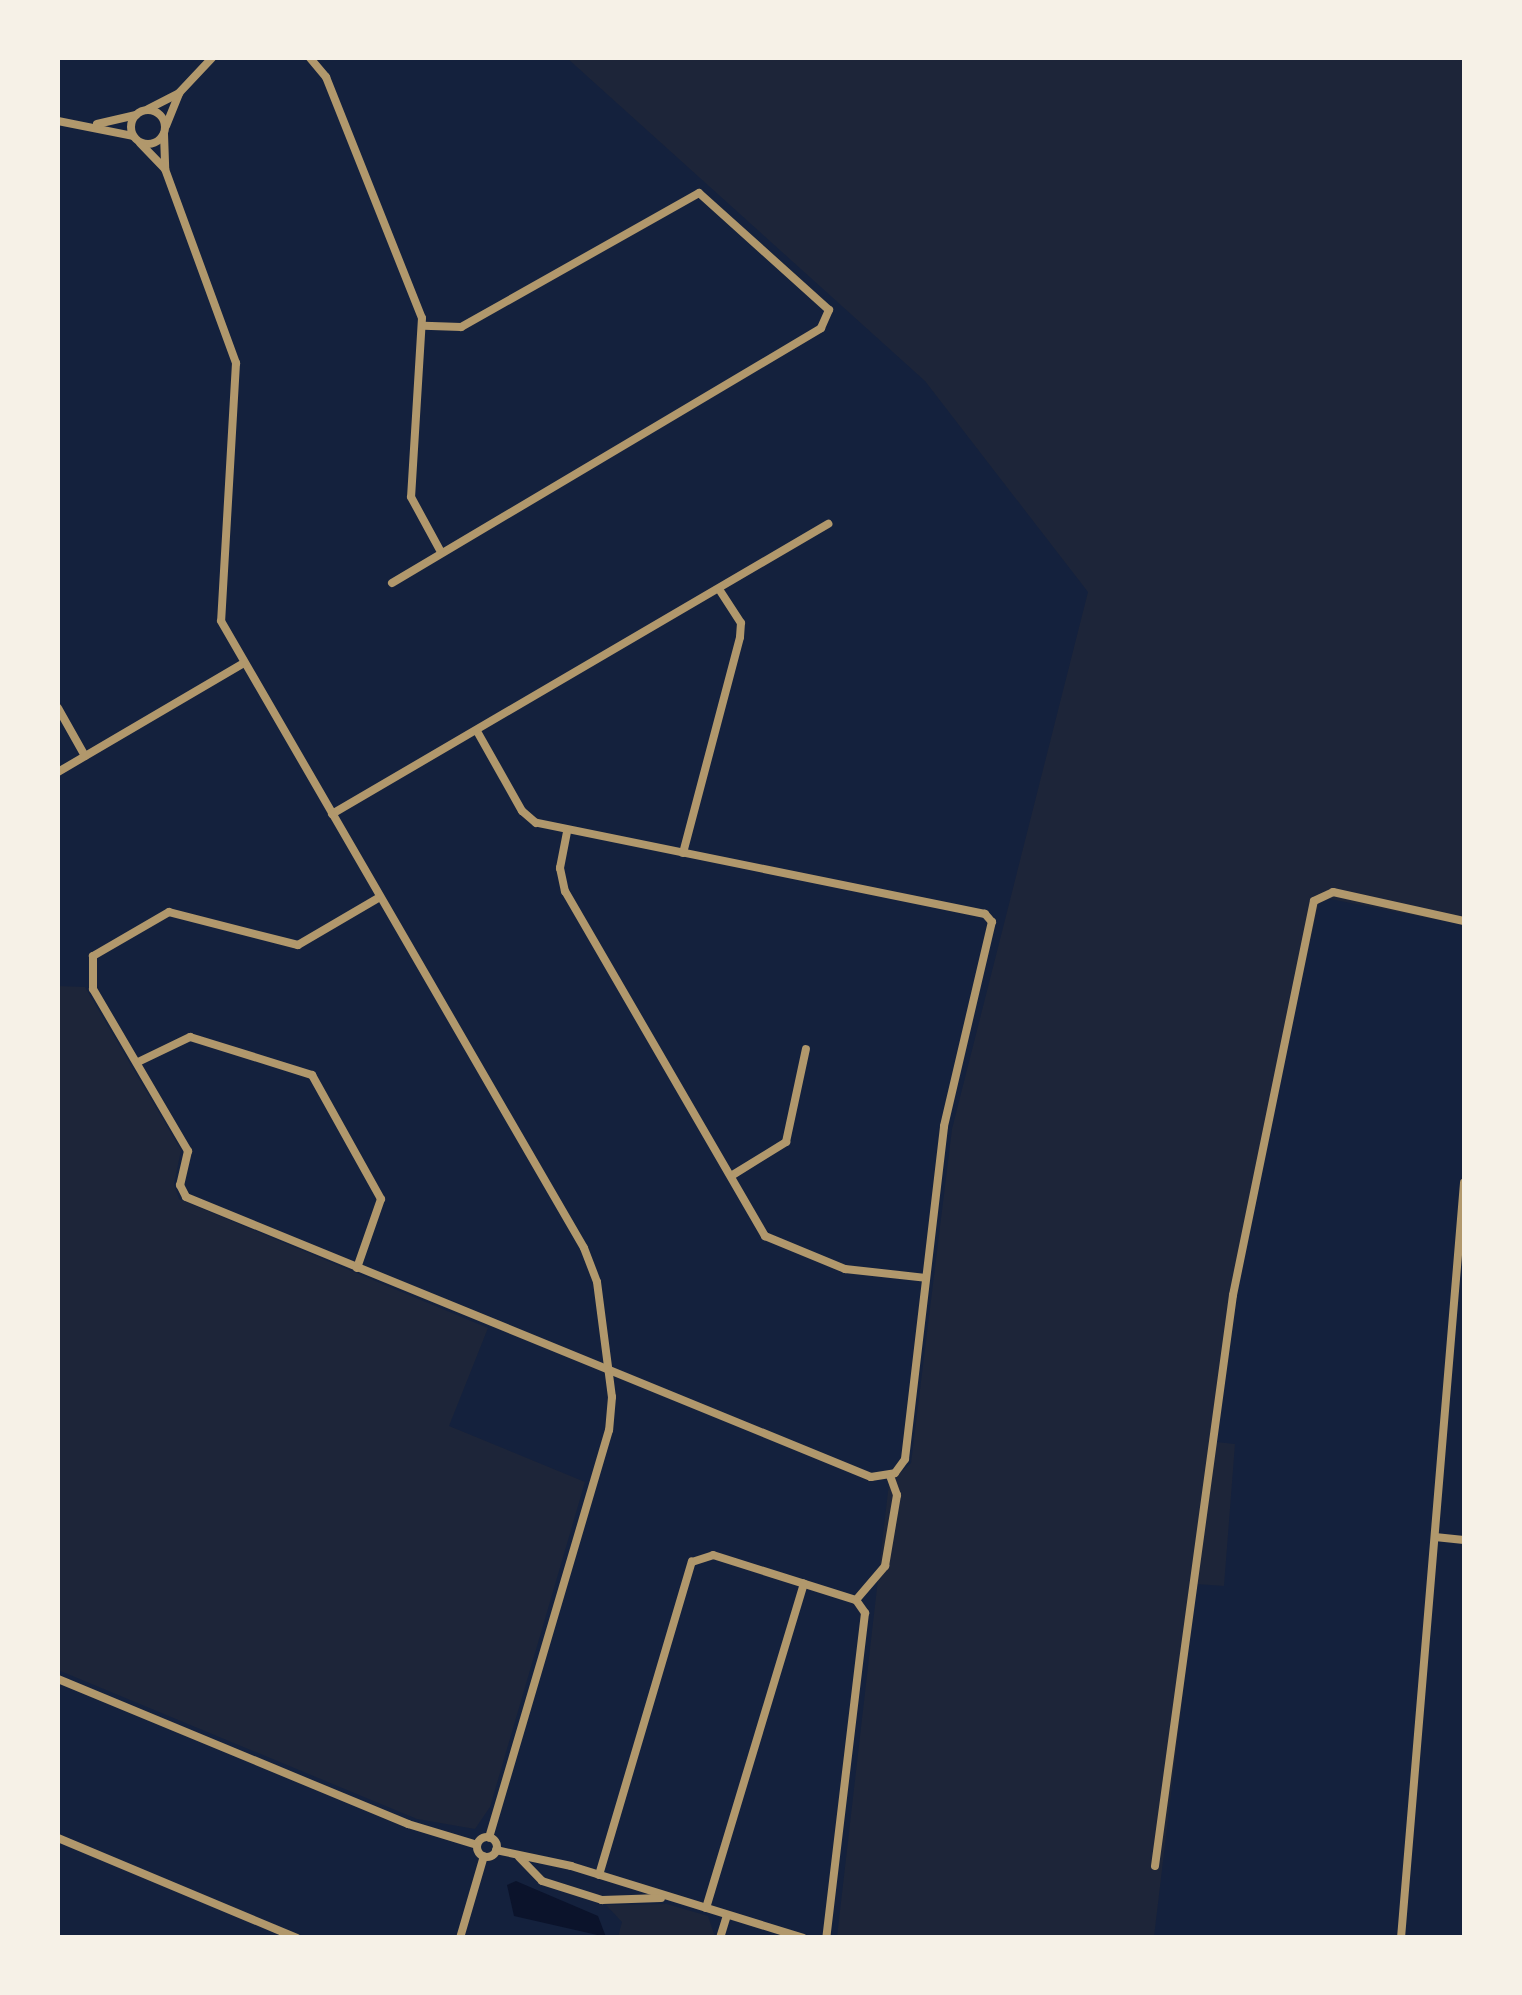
<!DOCTYPE html>
<html>
<head>
<meta charset="utf-8">
<style>
	body { margin:0 }
	#map { position:relative; width:1522px; height:1995px; overflow:hidden; background:#14213d; font-family:Ubuntu,sans-serif }
	div>[style] { position:absolute }
	[style*='--x'] { left:calc(var(--x)*1px); top:calc(var(--y)*1px); width:calc(var(--w)*1px); rotate:calc(var(--a)*1deg) }
	.green>* { inset:0; background:#1d2539 }
	.water>* { inset:0; background:#0b132b }
	.minor>* { height:8px; margin:-4px; padding:0 4px; transform-origin:4px; border-radius:4px; background:#b1986c }
	.minor>.ring { margin:-4px; padding:0; box-sizing:content-box; background:none; border:8px solid #b1986c; border-radius:50% }
	span { translate:-50% -50%; white-space:nowrap; text-align:center; line-height:1.15; -webkit-text-stroke:8px #f6f1e7; paint-order:stroke }
	.frame { position:absolute; inset:0; border:60px solid #f6f1e7; pointer-events:none }
</style>
</head>
<body>
<div id="map">
	<div class="green">
		<div style="clip-path:polygon(567px 58px,1464px 58px,1464px 925px,1320px 897px,1246px 1236px,1216px 1442px,1235px 1444px,1224px 1586px,1196px 1584px,1154px 1937px,837px 1937px,889px 1483px,911px 1463px,952px 1129px,1088px 592px,925px 381px)"></div>
		<div style="clip-path:polygon(58px 986px,85px 987px,181px 1150px,174px 1184px,179px 1199px,488px 1328px,449px 1426px,585px 1482px,490px 1807px,475px 1829px,417px 1819px,58px 1670px)"></div>
		<div style="clip-path:polygon(667px 1904px,708px 1916px,715px 1937px,618px 1937px,622px 1922px,606px 1905px)"></div>
	</div>
	<div class="water">
		<div style="clip-path:polygon(516px 1881px,598px 1916px,606px 1937px,514px 1916px,507px 1885px)"></div>
	</div>
	<div class="minor">
		<div style="--x:310;--y:58;--w:25;--a:50"></div>
		<div style="--x:326;--y:77;--w:259;--a:68.3"></div>
		<div style="--x:422;--y:318;--w:179;--a:93.5"></div>
		<div style="--x:411;--y:497;--w:63;--a:61.4"></div>
		<div style="--x:148;--y:109;--w:35;--a:-27"></div>
		<div class="ring" style="left:131px;top:110px;width:26px;height:26px"></div>
		<div style="--x:58;--y:121;--w:76;--a:11.3"></div>
		<div style="--x:97;--y:124;--w:40;--a:-13"></div>
		<div style="--x:166;--y:126;--w:35;--a:-68"></div>
		<div style="--x:179;--y:93;--w:48;--a:-46.7"></div>
		<div style="--x:164;--y:134;--w:35;--a:88"></div>
		<div style="--x:165;--y:169;--w:207;--a:69.9"></div>
		<div style="--x:236;--y:363;--w:258;--a:93.3"></div>
		<div style="--x:221;--y:621;--w:724;--a:59.93"></div>
		<div style="--x:584;--y:1248;--w:36;--a:69"></div>
		<div style="--x:597;--y:1282;--w:116;--a:82.6"></div>
		<div style="--x:612;--y:1397;--w:33;--a:95"></div>
		<div style="--x:609;--y:1430;--w:425;--a:106.4"></div>
		<div style="--x:140;--y:143;--w:36;--a:46"></div>
		<div style="--x:392;--y:583;--w:499;--a:-30.7"></div>
		<div style="--x:821;--y:328;--w:20;--a:-66"></div>
		<div style="--x:829;--y:310;--w:175;--a:-138"></div>
		<div style="--x:699;--y:193;--w:273;--a:150.6"></div>
		<div style="--x:461;--y:327;--w:37;--a:-178"></div>
		<div style="--x:58;--y:708;--w:55;--a:60.6"></div>
		<div style="--x:58;--y:772;--w:216;--a:-30.4"></div>
		<div style="--x:332;--y:814;--w:575;--a:-30.31"></div>
		<div style="--x:567;--y:832;--w:37;--a:101"></div>
		<div style="--x:560;--y:868;--w:24;--a:78"></div>
		<div style="--x:565;--y:891;--w:399;--a:59.9"></div>
		<div style="--x:765;--y:1236;--w:87;--a:22.4"></div>
		<div style="--x:845;--y:1269;--w:81;--a:6.3"></div>
		<div style="--x:683;--y:853;--w:223;--a:-75.2"></div>
		<div style="--x:740;--y:637;--w:14;--a:-86"></div>
		<div style="--x:741;--y:623;--w:38;--a:-123"></div>
		<div style="--x:380;--y:897;--w:95;--a:149.7"></div>
		<div style="--x:298;--y:945;--w:133;--a:-165.7"></div>
		<div style="--x:169;--y:912;--w:88;--a:149.9"></div>
		<div style="--x:93;--y:956;--w:33;--a:90"></div>
		<div style="--x:93;--y:989;--w:188;--a:59.6"></div>
		<div style="--x:188;--y:1151;--w:35;--a:103"></div>
		<div style="--x:180;--y:1185;--w:13;--a:63"></div>
		<div style="--x:186;--y:1197;--w:740;--a:22.23"></div>
		<div style="--x:871;--y:1477;--w:24;--a:-9"></div>
		<div style="--x:895;--y:1473;--w:17;--a:-54"></div>
		<div style="--x:905;--y:1459;--w:335;--a:-83.3"></div>
		<div style="--x:944;--y:1126;--w:210;--a:-76.8"></div>
		<div style="--x:992;--y:922;--w:11;--a:-131"></div>
		<div style="--x:985;--y:914;--w:458;--a:-168.5"></div>
		<div style="--x:536;--y:823;--w:18;--a:-139"></div>
		<div style="--x:522;--y:811;--w:92;--a:-119.4"></div>
		<div style="--x:138;--y:1062;--w:58;--a:-25.7"></div>
		<div style="--x:190;--y:1037;--w:128;--a:17.3"></div>
		<div style="--x:312;--y:1075;--w:142;--a:60.9"></div>
		<div style="--x:381;--y:1199;--w:73;--a:109.2"></div>
		<div style="--x:731;--y:1176;--w:65;--a:-31.7"></div>
		<div style="--x:786;--y:1142;--w:95;--a:-77.9"></div>
		<div style="--x:1435;--y:1537;--w:29;--a:6"></div>
		<div style="--x:856;--y:1600;--w:45;--a:-49.5"></div>
		<div style="--x:885;--y:1566;--w:72;--a:-80.4"></div>
		<div style="--x:897;--y:1495;--w:20;--a:-110"></div>
		<div style="--x:58;--y:1679;--w:379;--a:22.5"></div>
		<div style="--x:408;--y:1824;--w:72;--a:16.9"></div>
		<div class="ring" style="left:477px;top:1837px;width:12px;height:12px"></div>
		<div style="--x:58;--y:1838;--w:259;--a:22.7"></div>
		<div style="--x:496;--y:1850;--w:77;--a:12"></div>
		<div style="--x:571;--y:1866;--w:243;--a:17.2"></div>
		<div style="--x:519;--y:1857;--w:33;--a:46"></div>
		<div style="--x:542;--y:1881;--w:63;--a:17.6"></div>
		<div style="--x:602;--y:1900;--w:59;--a:-1.9"></div>
		<div style="--x:1155;--y:1866;--w:576;--a:-82.22"></div>
		<div style="--x:1233;--y:1295;--w:402;--a:-78.4"></div>
		<div style="--x:1314;--y:901;--w:21;--a:-25"></div>
		<div style="--x:1333;--y:892;--w:134;--a:12.5"></div>
		<div style="--x:599;--y:1875;--w:327;--a:-73.5"></div>
		<div style="--x:692;--y:1562;--w:22;--a:-18"></div>
		<div style="--x:713;--y:1555;--w:150;--a:17.5"></div>
		<div style="--x:856;--y:1600;--w:16;--a:55"></div>
		<div style="--x:865;--y:1613;--w:327;--a:96.8"></div>
		<div style="--x:706;--y:1908;--w:339;--a:-73.2"></div>
		<div style="--x:460;--y:1938;--w:85;--a:-73.7"></div>
		<div style="--x:720;--y:1938;--w:24;--a:-73"></div>
		<div style="--x:1401;--y:1938;--w:758;--a:-85.23"></div>
	</div>
	<div class="frame"></div>
</div>
</body>
</html>
